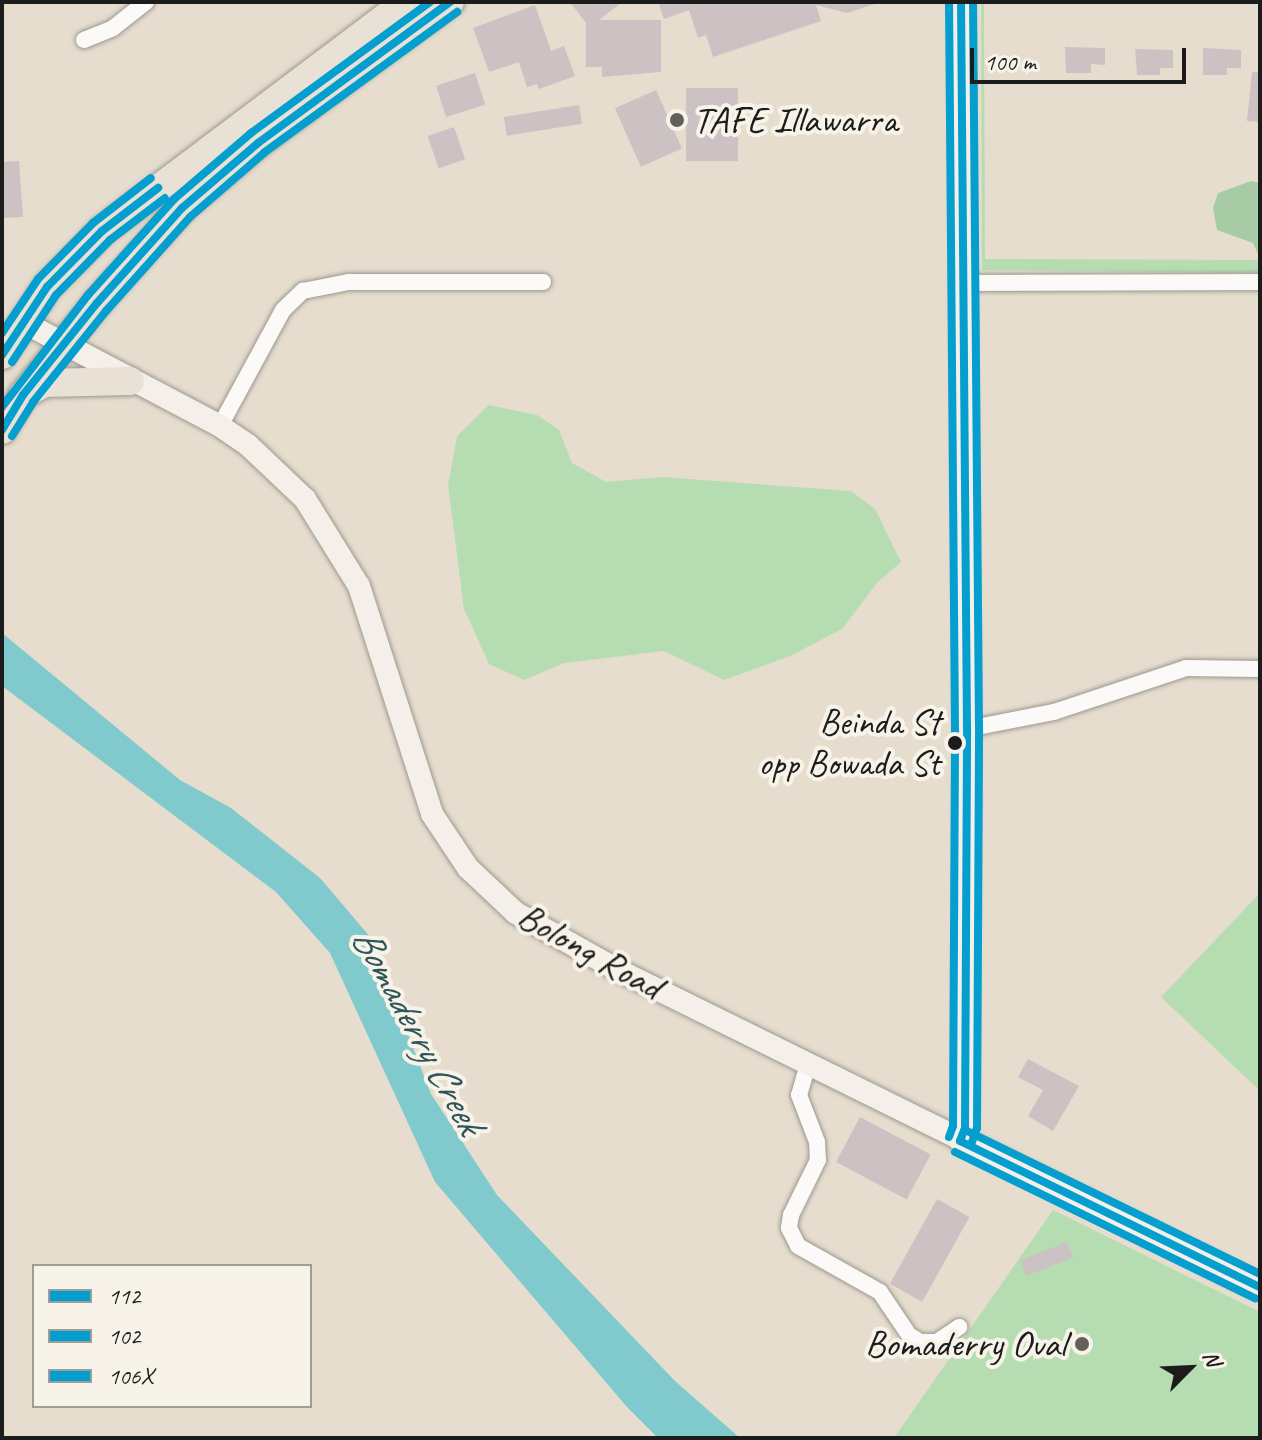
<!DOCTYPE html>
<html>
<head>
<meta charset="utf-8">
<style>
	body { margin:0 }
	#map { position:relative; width:1262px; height:1440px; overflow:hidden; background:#e6ddce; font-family:Caveat,sans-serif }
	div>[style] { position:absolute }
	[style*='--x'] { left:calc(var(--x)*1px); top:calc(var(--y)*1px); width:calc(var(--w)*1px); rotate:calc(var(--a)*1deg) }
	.green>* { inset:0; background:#b6ddb2 }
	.forest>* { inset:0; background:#a6cba5 }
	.water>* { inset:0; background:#80cacd }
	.building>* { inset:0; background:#ccc1c3; transform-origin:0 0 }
	.roads { filter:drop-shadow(0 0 2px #9d988f) drop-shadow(0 0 2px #9d988f) }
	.street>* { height:16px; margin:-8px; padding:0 8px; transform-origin:8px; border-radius:8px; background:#fbfaf8 }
	.secondary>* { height:22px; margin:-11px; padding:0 11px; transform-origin:11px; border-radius:11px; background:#f4f0e9 }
	.highway>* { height:28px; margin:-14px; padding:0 14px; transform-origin:14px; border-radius:14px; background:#e9e1d5 }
	.bus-1>* { height:8px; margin:-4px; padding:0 4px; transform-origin:4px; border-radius:4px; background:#049ecf }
	.bus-2>* { height:8px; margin:-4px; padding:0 4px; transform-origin:4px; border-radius:4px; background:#049ecf }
	.bus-3>* { height:8px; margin:-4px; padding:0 4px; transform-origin:4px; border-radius:4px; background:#049ecf }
	.dots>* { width:22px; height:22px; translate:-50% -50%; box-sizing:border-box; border:4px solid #f7f3e8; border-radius:50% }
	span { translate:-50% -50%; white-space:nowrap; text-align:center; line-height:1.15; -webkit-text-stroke:8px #f7f3e8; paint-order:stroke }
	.bus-label { font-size:36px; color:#1c1c1c }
	.right { translate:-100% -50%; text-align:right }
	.poi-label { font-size:38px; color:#1c1c1c }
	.left { translate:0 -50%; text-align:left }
	.street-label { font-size:38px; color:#1c1c1c }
	.water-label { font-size:40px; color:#30565a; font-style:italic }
	.frame { position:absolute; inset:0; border:4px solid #1c1c1c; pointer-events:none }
	.legend { position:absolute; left:32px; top:1264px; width:280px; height:144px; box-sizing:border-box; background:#f7f3e8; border:2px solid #9f9d96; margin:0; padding:10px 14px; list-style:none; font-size:24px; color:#1c1c1c }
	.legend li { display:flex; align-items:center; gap:16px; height:40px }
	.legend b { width:40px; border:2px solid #9f9d96 }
	.north { position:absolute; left:1150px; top:1328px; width:80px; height:80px; -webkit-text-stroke:6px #f7f3e8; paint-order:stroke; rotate:66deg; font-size:22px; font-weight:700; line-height:32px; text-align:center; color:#1c1c1c }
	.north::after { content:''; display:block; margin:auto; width:28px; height:36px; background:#1c1c1c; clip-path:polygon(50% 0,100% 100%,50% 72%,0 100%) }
	.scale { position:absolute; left:970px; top:48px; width:216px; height:36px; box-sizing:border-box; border:4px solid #1c1c1c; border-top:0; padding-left:10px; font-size:24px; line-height:28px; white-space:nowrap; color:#1c1c1c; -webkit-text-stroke:6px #f7f3e8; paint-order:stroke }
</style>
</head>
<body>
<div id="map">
	<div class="green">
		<div style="clip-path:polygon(981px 2px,984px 2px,985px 259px,1260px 260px,1260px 273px,982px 270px)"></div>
		<div style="clip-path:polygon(489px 405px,537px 415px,559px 430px,572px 463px,606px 482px,662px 477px,851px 491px,875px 509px,901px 562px,877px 583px,842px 629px,790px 656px,724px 680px,664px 651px,564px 663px,524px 680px,489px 664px,464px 609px,448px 485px,457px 436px)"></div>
		<div style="clip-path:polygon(1260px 893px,1260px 1091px,1161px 997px)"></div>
		<div style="clip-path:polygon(1053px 1210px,1260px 1312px,1260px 1438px,894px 1438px)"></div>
	</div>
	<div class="forest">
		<div style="clip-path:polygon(1251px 181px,1260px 183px,1260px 258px,1253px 243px,1217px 230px,1213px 208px,1218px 193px)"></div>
	</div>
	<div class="water">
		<div style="clip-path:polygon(2px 633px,180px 780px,231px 808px,320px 878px,371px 938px,431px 1094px,497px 1195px,675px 1381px,740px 1438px,658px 1438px,627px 1407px,435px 1182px,330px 953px,276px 892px,2px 686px)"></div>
	</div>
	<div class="building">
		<div style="clip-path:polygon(570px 2px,622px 2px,599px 20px,661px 20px,661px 72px,602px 77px,602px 67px,586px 67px,586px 23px)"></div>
		<div style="clip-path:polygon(658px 2px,875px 2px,875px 4px,847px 13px,816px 5px,821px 21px,713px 57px,706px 35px,698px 38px,689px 10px,664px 19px)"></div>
		<div style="clip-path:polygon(535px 5px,551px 51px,564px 46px,575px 76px,539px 89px,537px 84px,527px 87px,519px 62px,489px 72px,473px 28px)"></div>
		<div style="clip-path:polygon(1065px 47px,1105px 48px,1105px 65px,1091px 64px,1091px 73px,1066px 73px)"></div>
		<div style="clip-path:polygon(1203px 48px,1241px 50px,1241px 68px,1227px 68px,1227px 75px,1203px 75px)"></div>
		<div style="clip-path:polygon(1135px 49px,1173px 50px,1173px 68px,1160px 68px,1160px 75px,1137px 75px)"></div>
		<div style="clip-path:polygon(1252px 72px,1260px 72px,1260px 122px,1247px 121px)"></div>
		<div style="left:475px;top:73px;width:33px;height:41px;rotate:72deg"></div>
		<div style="left:686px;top:88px;width:52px;height:73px"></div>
		<div style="left:656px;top:90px;width:64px;height:45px;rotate:66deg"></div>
		<div style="left:579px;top:105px;width:19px;height:76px;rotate:81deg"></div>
		<div style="left:454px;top:127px;width:34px;height:28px;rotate:71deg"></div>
		<div style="clip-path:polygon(19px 161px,23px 217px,2px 218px,2px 162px)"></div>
		<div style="clip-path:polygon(1028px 1059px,1079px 1086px,1053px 1131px,1028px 1116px,1043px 1090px,1018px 1077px)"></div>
		<div style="left:860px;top:1117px;width:80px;height:51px;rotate:28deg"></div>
		<div style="left:937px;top:1199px;width:37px;height:97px;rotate:29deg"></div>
		<div style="left:1067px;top:1242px;width:17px;height:50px;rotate:69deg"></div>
	</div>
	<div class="roads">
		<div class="street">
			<div style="--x:84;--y:40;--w:31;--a:-22"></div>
			<div style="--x:113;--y:28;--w:42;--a:-38.2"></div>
			<div style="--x:964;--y:283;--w:296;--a:-0.2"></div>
			<div style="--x:220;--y:426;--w:132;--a:-61.5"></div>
			<div style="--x:283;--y:310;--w:28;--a:-44"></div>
			<div style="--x:303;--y:291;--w:47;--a:-11.1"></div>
			<div style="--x:349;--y:282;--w:194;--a:0"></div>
			<div style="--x:967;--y:729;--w:89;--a:-11.1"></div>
			<div style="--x:1054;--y:712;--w:139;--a:-18.4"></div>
			<div style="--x:1186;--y:668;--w:74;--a:0.8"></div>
			<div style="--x:808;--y:1064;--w:32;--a:106"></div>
			<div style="--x:799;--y:1095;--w:50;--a:69"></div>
			<div style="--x:817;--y:1142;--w:18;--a:87"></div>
			<div style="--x:818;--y:1160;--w:61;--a:116.1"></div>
			<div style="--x:791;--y:1215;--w:13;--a:99"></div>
			<div style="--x:789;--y:1228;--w:20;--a:63"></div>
			<div style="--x:798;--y:1246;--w:94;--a:29.3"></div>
			<div style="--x:880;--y:1292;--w:52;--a:56"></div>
			<div style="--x:909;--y:1335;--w:13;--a:32"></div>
			<div style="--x:920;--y:1342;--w:17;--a:0"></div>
			<div style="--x:937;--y:1342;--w:27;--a:-34"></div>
		</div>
		<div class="secondary">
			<div style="--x:23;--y:322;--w:223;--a:27.8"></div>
			<div style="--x:220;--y:426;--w:34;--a:34"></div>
			<div style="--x:248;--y:445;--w:79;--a:43.5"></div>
			<div style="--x:305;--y:499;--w:102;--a:58.2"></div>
			<div style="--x:359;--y:586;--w:239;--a:72.2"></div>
			<div style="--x:432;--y:814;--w:65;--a:56.3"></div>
			<div style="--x:468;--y:868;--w:66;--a:43.2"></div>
			<div style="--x:516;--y:913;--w:112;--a:29.3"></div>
			<div style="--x:614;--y:968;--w:720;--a:26.28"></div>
			<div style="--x:960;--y:1141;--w:14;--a:-69"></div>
			<div style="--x:965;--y:1128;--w:399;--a:-89.7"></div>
			<div style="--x:967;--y:729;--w:727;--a:-90.47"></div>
		</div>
		<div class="highway">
			<div style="--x:2;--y:355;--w:82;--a:-56.5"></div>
			<div style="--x:47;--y:287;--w:78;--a:-45.5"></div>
			<div style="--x:102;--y:231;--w:381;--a:-37"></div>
			<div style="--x:26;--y:393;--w:21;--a:-28"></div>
			<div style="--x:45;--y:383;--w:85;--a:-1.3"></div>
			<div style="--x:2;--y:430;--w:41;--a:-59"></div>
			<div style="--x:23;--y:395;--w:118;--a:-51.2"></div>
			<div style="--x:97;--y:303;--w:127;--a:-48.2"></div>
			<div style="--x:182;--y:208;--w:100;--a:-40.5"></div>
			<div style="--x:258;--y:143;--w:238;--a:-36.3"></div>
		</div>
	</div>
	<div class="bus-1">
		<div style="--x:2;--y:355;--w:82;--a:-56.5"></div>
		<div style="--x:47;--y:287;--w:78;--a:-45.5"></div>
		<div style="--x:102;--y:231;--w:71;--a:-37.5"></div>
		<div style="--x:2;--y:430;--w:41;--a:-59"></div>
		<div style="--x:23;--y:395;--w:118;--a:-51.2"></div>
		<div style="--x:97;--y:303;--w:127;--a:-48.2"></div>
		<div style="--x:182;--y:208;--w:100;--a:-40.5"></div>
		<div style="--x:258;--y:143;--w:238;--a:-36.3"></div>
		<div style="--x:960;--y:1141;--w:14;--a:-69"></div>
		<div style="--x:965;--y:1128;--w:399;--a:-89.7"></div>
		<div style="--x:967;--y:729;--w:727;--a:-90.47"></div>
		<div style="--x:960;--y:1141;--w:334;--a:26"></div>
	</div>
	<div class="bus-2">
		<div style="--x:12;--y:362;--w:80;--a:-56.7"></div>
		<div style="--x:56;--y:295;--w:77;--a:-45.5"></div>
		<div style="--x:110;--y:240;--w:69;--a:-37.4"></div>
		<div style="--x:12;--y:436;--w:40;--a:-58"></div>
		<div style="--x:33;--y:402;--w:117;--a:-51.3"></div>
		<div style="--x:106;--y:311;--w:126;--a:-48.2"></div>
		<div style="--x:190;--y:217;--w:99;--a:-40.9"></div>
		<div style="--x:265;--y:152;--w:238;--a:-36.1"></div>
		<div style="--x:971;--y:1145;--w:18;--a:-71"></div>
		<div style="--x:977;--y:1128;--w:399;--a:-89.7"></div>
		<div style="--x:979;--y:729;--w:727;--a:-90.47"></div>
		<div style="--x:955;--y:1152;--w:334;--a:26"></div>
	</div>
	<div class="bus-3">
		<div style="--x:2;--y:333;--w:65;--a:-56.3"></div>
		<div style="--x:38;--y:279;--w:78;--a:-45.5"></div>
		<div style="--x:93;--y:223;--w:73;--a:-37.8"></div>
		<div style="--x:2;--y:407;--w:141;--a:-52.5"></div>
		<div style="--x:88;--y:295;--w:129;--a:-48.1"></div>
		<div style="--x:174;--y:199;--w:101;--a:-40.6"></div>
		<div style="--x:251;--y:133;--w:222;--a:-36.2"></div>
		<div style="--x:965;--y:1130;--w:328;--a:26"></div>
		<div style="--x:949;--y:1137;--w:12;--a:-70"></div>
		<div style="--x:953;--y:1126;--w:397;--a:-89.7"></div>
		<div style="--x:955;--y:729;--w:727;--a:-90.47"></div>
	</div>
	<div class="dots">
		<div style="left:677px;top:120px;background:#63605a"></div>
		<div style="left:955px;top:743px;background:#1c1c1c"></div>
		<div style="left:1082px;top:1344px;background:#63605a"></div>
	</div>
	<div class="bus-label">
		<span class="right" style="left:940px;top:743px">Beinda St<br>opp Bowada St</span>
	</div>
	<div class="poi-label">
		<span class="left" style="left:693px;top:120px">TAFE Illawarra</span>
		<span class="right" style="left:1066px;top:1344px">Bomaderry Oval</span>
	</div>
	<div class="street-label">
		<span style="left:590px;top:951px;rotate:29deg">Bolong Road</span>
	</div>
	<div class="water-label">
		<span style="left:418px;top:1030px;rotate:61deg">Bomaderry Creek</span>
	</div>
	<div class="frame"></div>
	<ul class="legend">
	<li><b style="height:10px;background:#049ecf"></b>112</li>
	<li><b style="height:10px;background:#049ecf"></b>102</li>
	<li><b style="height:10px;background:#049ecf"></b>106X</li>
	</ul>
	<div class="north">N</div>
	<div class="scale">100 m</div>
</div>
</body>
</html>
